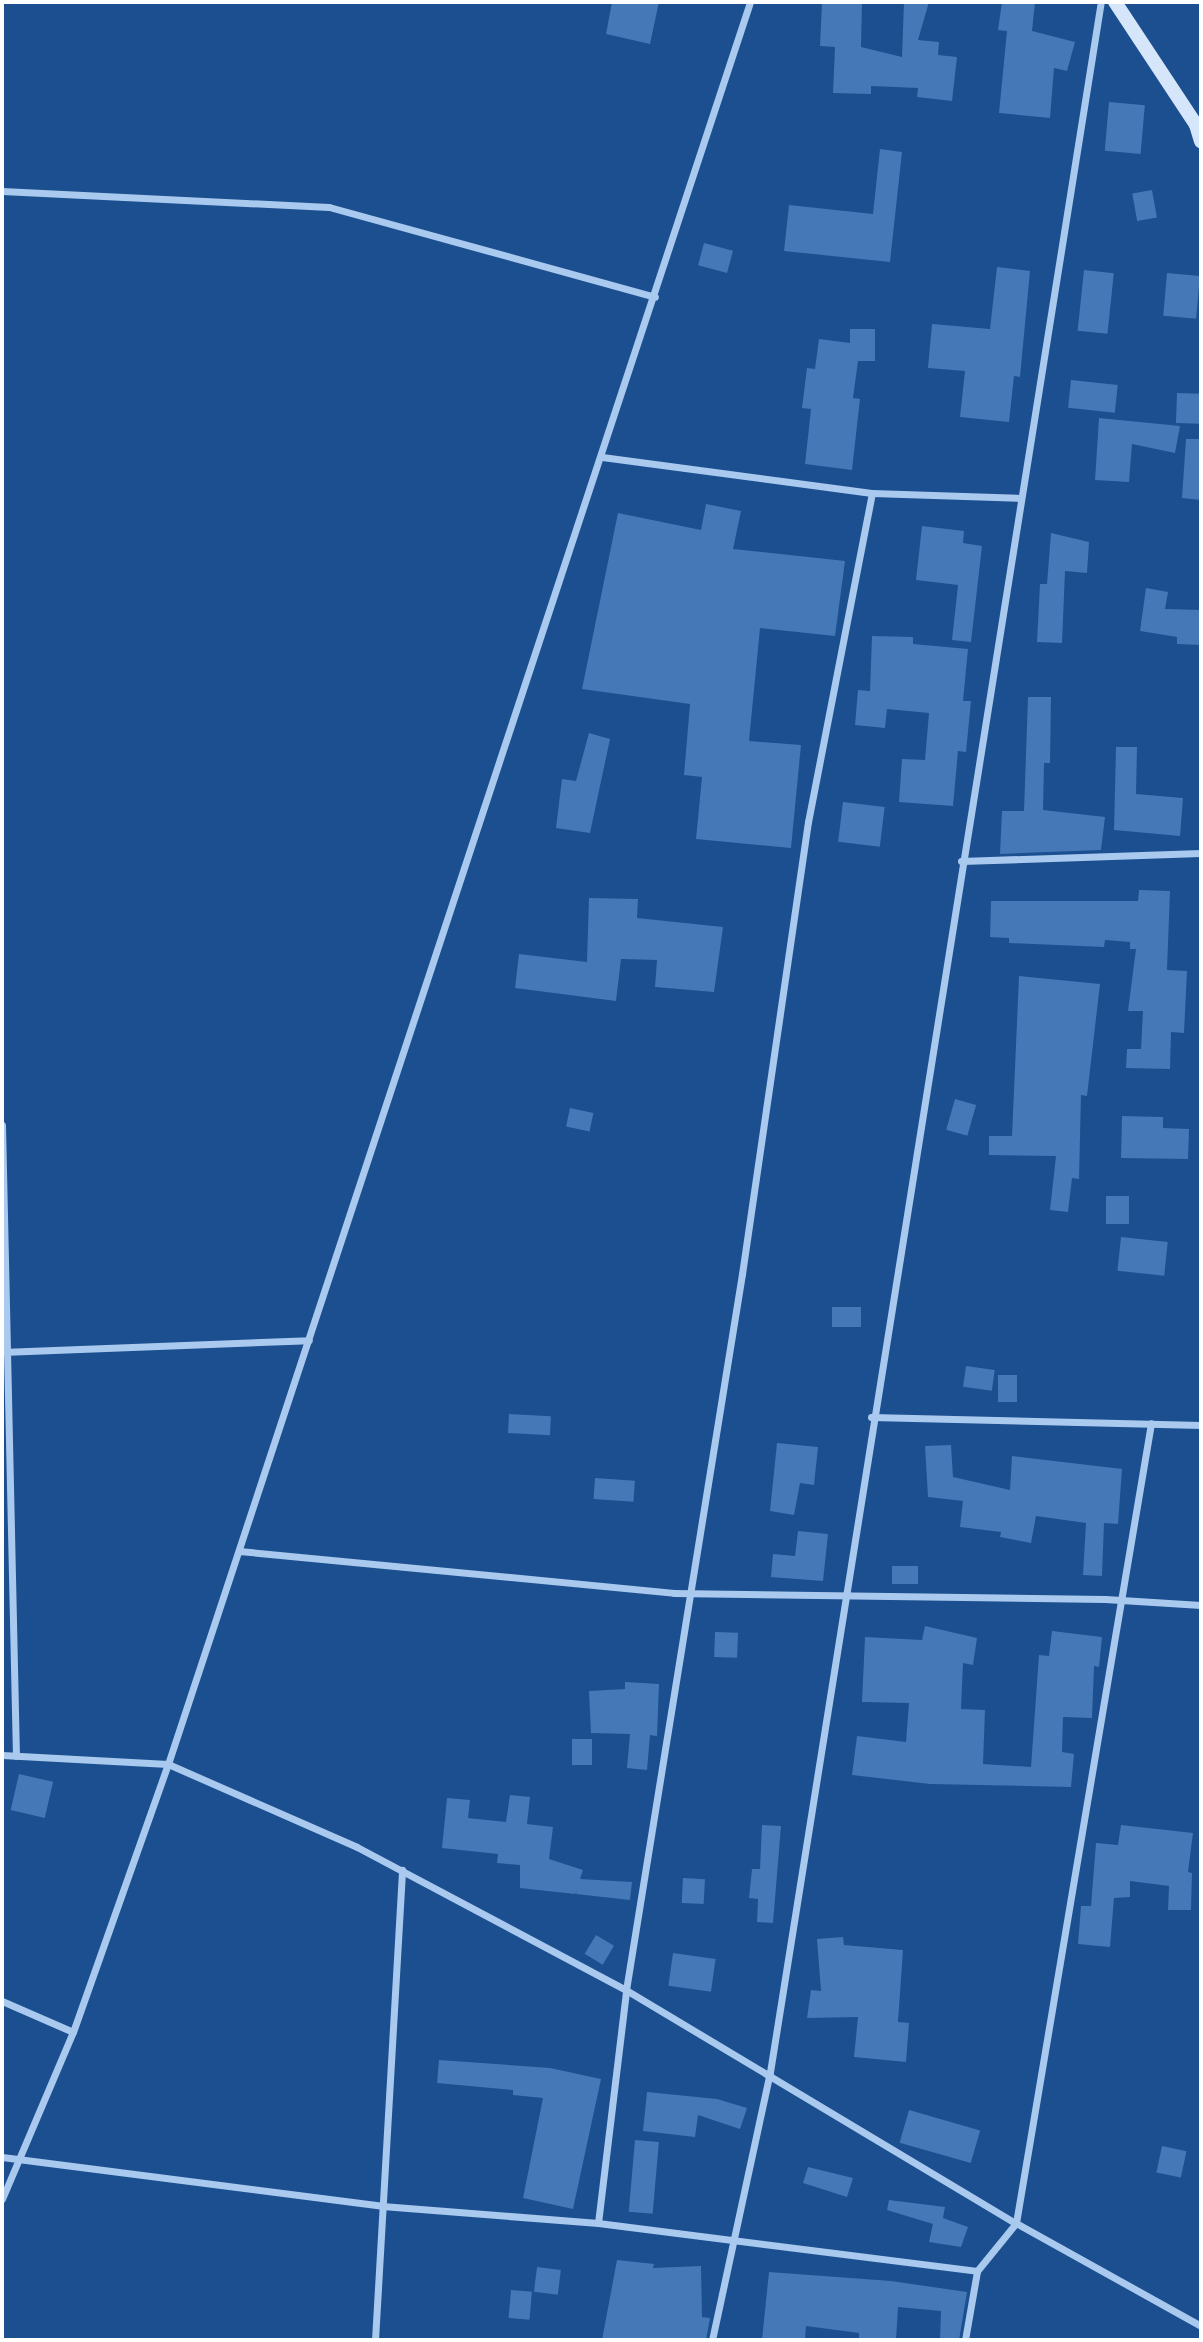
<!DOCTYPE html>
<html>
<head>
<meta charset="utf-8">
<style>
	body { margin:0 }
	#map { position:relative; width:1203px; height:2342px; overflow:hidden; background:#1b4f8f; font-family:Inter,sans-serif }
	div>[style] { position:absolute }
	[style*='--x'] { left:calc(var(--x)*1px); top:calc(var(--y)*1px); width:calc(var(--w)*1px); rotate:calc(var(--a)*1deg) }
	.building>* { inset:0; background:#4478b7; transform-origin:0 0 }
	.street>* { height:7px; margin:-3.5px; padding:0 3.5px; transform-origin:3.5px; border-radius:3.5px; background:#a9c9ee }
	.secondary>* { height:14px; margin:-7px; padding:0 7px; transform-origin:7px; border-radius:7px; background:#d6e6fa }
	span { translate:-50% -50%; white-space:nowrap; text-align:center; line-height:1.15; -webkit-text-stroke:6px #1b4f8f; paint-order:stroke }
	.frame { position:absolute; inset:0; border:4px solid #fff; pointer-events:none }
</style>
</head>
<body>
<div id="map">
	<div class="building">
		<div style="clip-path:polygon(612px 2px,659px 2px,650px 44px,606px 34px)"></div>
		<div style="clip-path:polygon(822px 2px,862px 2px,861px 47px,902px 57px,904px 2px,929px 2px,918px 40px,939px 42px,938px 55px,957px 57px,952px 101px,917px 97px,918px 88px,871px 86px,871px 94px,833px 93px,835px 47px,820px 46px)"></div>
		<div style="clip-path:polygon(1002px 2px,1035px 2px,1032px 31px,1075px 42px,1067px 71px,1054px 68px,1050px 118px,999px 113px,1007px 31px,998px 30px)"></div>
		<div style="left:1109px;top:102px;width:36px;height:49px;rotate:5deg"></div>
		<div style="clip-path:polygon(880px 149px,902px 152px,890px 262px,784px 251px,789px 205px,873px 214px)"></div>
		<div style="left:1152px;top:190px;width:28px;height:20px;rotate:80deg"></div>
		<div style="left:704px;top:243px;width:30px;height:23px;rotate:15deg"></div>
		<div style="clip-path:polygon(997px 267px,1030px 271px,1020px 377px,1014px 376px,1009px 422px,960px 417px,965px 371px,928px 368px,932px 324px,990px 329px)"></div>
		<div style="left:1084px;top:270px;width:30px;height:61px;rotate:6deg"></div>
		<div style="left:1167px;top:273px;width:33px;height:43px;rotate:5deg"></div>
		<div style="clip-path:polygon(850px 329px,875px 329px,875px 361px,858px 361px,853px 398px,860px 399px,852px 470px,805px 464px,811px 409px,802px 408px,807px 368px,815px 369px,819px 339px,850px 343px)"></div>
		<div style="left:1071px;top:380px;width:47px;height:28px;rotate:6deg"></div>
		<div style="left:1177px;top:393px;width:24px;height:30px;rotate:2deg"></div>
		<div style="clip-path:polygon(1099px 418px,1180px 426px,1175px 453px,1132px 444px,1129px 482px,1095px 480px)"></div>
		<div style="clip-path:polygon(1186px 439px,1201px 439px,1201px 500px,1182px 498px)"></div>
		<div style="clip-path:polygon(706px 504px,741px 511px,733px 549px,845px 561px,835px 636px,760px 628px,749px 741px,801px 745px,791px 848px,696px 839px,702px 777px,684px 775px,690px 704px,582px 689px,618px 513px,701px 530px)"></div>
		<div style="clip-path:polygon(922px 526px,964px 531px,963px 543px,982px 546px,971px 642px,952px 640px,958px 585px,916px 580px)"></div>
		<div style="clip-path:polygon(1051px 533px,1089px 542px,1087px 573px,1065px 571px,1062px 643px,1037px 642px,1040px 584px,1047px 584px)"></div>
		<div style="clip-path:polygon(1146px 588px,1168px 592px,1165px 609px,1201px 610px,1201px 645px,1177px 644px,1177px 637px,1140px 631px)"></div>
		<div style="clip-path:polygon(872px 636px,913px 637px,913px 644px,968px 649px,963px 701px,971px 701px,966px 752px,958px 751px,953px 806px,899px 802px,902px 759px,925px 760px,929px 713px,887px 709px,885px 728px,855px 725px,858px 690px,870px 691px)"></div>
		<div style="clip-path:polygon(1028px 697px,1051px 697px,1050px 763px,1044px 763px,1043px 810px,1105px 817px,1101px 850px,1000px 854px,1002px 811px,1024px 811px)"></div>
		<div style="clip-path:polygon(589px 733px,610px 739px,590px 833px,556px 828px,562px 779px,576px 781px)"></div>
		<div style="clip-path:polygon(1116px 747px,1137px 747px,1136px 794px,1183px 798px,1180px 836px,1114px 830px)"></div>
		<div style="left:843px;top:802px;width:42px;height:40px;rotate:7deg"></div>
		<div style="clip-path:polygon(1139px 890px,1170px 891px,1167px 970px,1187px 971px,1184px 1033px,1171px 1032px,1170px 1069px,1126px 1068px,1127px 1049px,1141px 1049px,1143px 1011px,1128px 1011px,1136px 949px,1130px 949px,1130px 942px,1105px 940px,1104px 947px,1009px 943px,1009px 938px,990px 937px,991px 901px,1138px 901px)"></div>
		<div style="clip-path:polygon(589px 898px,638px 899px,637px 918px,723px 927px,714px 992px,655px 987px,657px 960px,621px 959px,616px 1001px,515px 988px,519px 954px,587px 962px)"></div>
		<div style="clip-path:polygon(1019px 976px,1100px 984px,1087px 1096px,1081px 1095px,1079px 1179px,1072px 1178px,1068px 1212px,1050px 1210px,1056px 1156px,989px 1155px,989px 1136px,1012px 1136px)"></div>
		<div style="left:955px;top:1099px;width:22px;height:32px;rotate:16deg"></div>
		<div style="left:570px;top:1108px;width:24px;height:19px;rotate:12deg"></div>
		<div style="clip-path:polygon(1122px 1116px,1163px 1117px,1163px 1128px,1189px 1129px,1188px 1159px,1121px 1158px)"></div>
		<div style="left:1106px;top:1196px;width:23px;height:28px"></div>
		<div style="left:1121px;top:1237px;width:47px;height:34px;rotate:6deg"></div>
		<div style="left:832px;top:1307px;width:29px;height:20px"></div>
		<div style="left:966px;top:1366px;width:29px;height:21px;rotate:8deg"></div>
		<div style="left:998px;top:1375px;width:19px;height:27px"></div>
		<div style="left:509px;top:1414px;width:42px;height:19px;rotate:3deg"></div>
		<div style="clip-path:polygon(777px 1443px,818px 1447px,814px 1485px,800px 1483px,794px 1515px,770px 1511px)"></div>
		<div style="clip-path:polygon(951px 1445px,953px 1477px,1010px 1490px,1012px 1456px,1122px 1469px,1118px 1524px,1104px 1523px,1102px 1576px,1083px 1575px,1086px 1523px,1036px 1516px,1031px 1543px,1000px 1537px,1001px 1532px,960px 1527px,963px 1501px,928px 1497px,925px 1446px)"></div>
		<div style="left:595px;top:1478px;width:40px;height:21px;rotate:4deg"></div>
		<div style="clip-path:polygon(798px 1531px,828px 1534px,823px 1581px,771px 1577px,773px 1554px,795px 1556px)"></div>
		<div style="left:892px;top:1566px;width:26px;height:18px"></div>
		<div style="clip-path:polygon(925px 1626px,977px 1638px,973px 1665px,963px 1663px,961px 1709px,985px 1710px,983px 1764px,1031px 1767px,1039px 1655px,1049px 1656px,1052px 1631px,1102px 1637px,1099px 1667px,1094px 1666px,1092px 1718px,1063px 1717px,1062px 1752px,1074px 1754px,1071px 1787px,930px 1784px,852px 1775px,857px 1736px,906px 1742px,909px 1703px,862px 1702px,865px 1637px,922px 1640px)"></div>
		<div style="left:715px;top:1632px;width:23px;height:25px;rotate:2deg"></div>
		<div style="clip-path:polygon(625px 1682px,659px 1684px,657px 1736px,650px 1735px,647px 1770px,627px 1768px,630px 1734px,591px 1733px,589px 1691px,625px 1689px)"></div>
		<div style="left:572px;top:1739px;width:20px;height:26px"></div>
		<div style="left:19px;top:1774px;width:35px;height:37px;rotate:13deg"></div>
		<div style="clip-path:polygon(510px 1795px,530px 1797px,527px 1824px,553px 1827px,549px 1859px,583px 1870px,580px 1879px,632px 1882px,630px 1900px,576px 1894px,577px 1891px,575px 1894px,520px 1888px,520px 1865px,497px 1863px,498px 1854px,442px 1848px,447px 1798px,470px 1800px,468px 1818px,506px 1822px)"></div>
		<div style="clip-path:polygon(762px 1825px,781px 1826px,773px 1923px,757px 1922px,758px 1899px,749px 1898px,752px 1869px,760px 1869px)"></div>
		<div style="clip-path:polygon(1121px 1825px,1193px 1833px,1188px 1872px,1192px 1873px,1191px 1910px,1168px 1910px,1169px 1886px,1130px 1881px,1130px 1897px,1114px 1898px,1110px 1947px,1078px 1944px,1081px 1906px,1091px 1906px,1096px 1843px,1118px 1845px)"></div>
		<div style="left:683px;top:1878px;width:22px;height:25px;rotate:3deg"></div>
		<div style="left:596px;top:1935px;width:21px;height:22px;rotate:31deg"></div>
		<div style="clip-path:polygon(843px 1937px,844px 1945px,903px 1950px,898px 2022px,909px 2023px,906px 2062px,854px 2057px,858px 2017px,807px 2018px,811px 1990px,821px 1991px,817px 1939px)"></div>
		<div style="left:673px;top:1953px;width:43px;height:33px;rotate:8deg"></div>
		<div style="clip-path:polygon(439px 2060px,550px 2068px,601px 2079px,573px 2209px,523px 2198px,543px 2098px,513px 2095px,513px 2090px,437px 2083px)"></div>
		<div style="clip-path:polygon(647px 2092px,717px 2099px,747px 2108px,740px 2129px,698px 2115px,695px 2137px,643px 2131px)"></div>
		<div style="left:909px;top:2110px;width:74px;height:34px;rotate:16deg"></div>
		<div style="left:635px;top:2140px;width:24px;height:72px;rotate:5deg"></div>
		<div style="left:1162px;top:2146px;width:25px;height:27px;rotate:12deg"></div>
		<div style="clip-path:polygon(808px 2167px,853px 2178px,847px 2197px,803px 2183px)"></div>
		<div style="clip-path:polygon(889px 2200px,945px 2207px,943px 2218px,968px 2227px,961px 2247px,929px 2242px,933px 2224px,887px 2210px)"></div>
		<div style="clip-path:polygon(617px 2260px,654px 2264px,653px 2268px,701px 2266px,702px 2317px,710px 2318px,706px 2340px,602px 2340px)"></div>
		<div style="left:537px;top:2267px;width:24px;height:25px;rotate:7deg"></div>
		<div style="clip-path:polygon(769px 2272px,891px 2281px,967px 2292px,959px 2340px,940px 2340px,941px 2311px,898px 2307px,896px 2340px,859px 2340px,859px 2333px,806px 2326px,805px 2340px,762px 2340px)"></div>
		<div style="left:511px;top:2290px;width:21px;height:28px;rotate:5deg"></div>
	</div>
	<div class="street">
		<div style="--x:2;--y:191;--w:327;--a:2.8"></div>
		<div style="--x:329;--y:207;--w:338;--a:15.4"></div>
		<div style="--x:602;--y:457;--w:272;--a:7.6"></div>
		<div style="--x:872;--y:493;--w:148;--a:1.9"></div>
		<div style="--x:961;--y:861;--w:240;--a:-1.9"></div>
		<div style="--x:2;--y:1125;--w:631;--a:88.73"></div>
		<div style="--x:2;--y:1352;--w:307;--a:-2.2"></div>
		<div style="--x:871;--y:1417;--w:330;--a:1.4"></div>
		<div style="--x:239;--y:1551;--w:437;--a:5.5"></div>
		<div style="--x:674;--y:1593;--w:431;--a:0.8"></div>
		<div style="--x:1105;--y:1599;--w:96;--a:3.6"></div>
		<div style="--x:2;--y:1755;--w:166;--a:3.1"></div>
		<div style="--x:168;--y:1764;--w:206;--a:23.7"></div>
		<div style="--x:357;--y:1847;--w:305;--a:28"></div>
		<div style="--x:626;--y:1990;--w:454;--a:30.9"></div>
		<div style="--x:1016;--y:2223;--w:212;--a:29.1"></div>
		<div style="--x:2;--y:2001;--w:77;--a:23.6"></div>
		<div style="--x:2;--y:2157;--w:383;--a:7.3"></div>
		<div style="--x:382;--y:2206;--w:217;--a:4.5"></div>
		<div style="--x:598;--y:2223;--w:382;--a:7.2"></div>
		<div style="--x:2;--y:2199;--w:181;--a:-67"></div>
		<div style="--x:73;--y:2032;--w:284;--a:-70.5"></div>
		<div style="--x:168;--y:1764;--w:1856;--a:-71.72"></div>
		<div style="--x:598;--y:2223;--w:235;--a:-83.1"></div>
		<div style="--x:626;--y:1990;--w:725;--a:-80.8"></div>
		<div style="--x:742;--y:1274;--w:457;--a:-81.7"></div>
		<div style="--x:808;--y:822;--w:335;--a:-79"></div>
		<div style="--x:375;--y:2340;--w:471;--a:-86.7"></div>
		<div style="--x:712;--y:2340;--w:274;--a:-77.8"></div>
		<div style="--x:770;--y:2072;--w:2096;--a:-80.92"></div>
		<div style="--x:965;--y:2340;--w:70;--a:-80.1"></div>
		<div style="--x:977;--y:2271;--w:62;--a:-50.9"></div>
		<div style="--x:1016;--y:2223;--w:811;--a:-80.42"></div>
	</div>
	<div class="secondary">
		<div style="--x:1115;--y:2;--w:147;--a:56.6"></div>
		<div style="--x:1196;--y:125;--w:17;--a:73"></div>
	</div>
	<div class="frame"></div>
</div>
</body>
</html>
